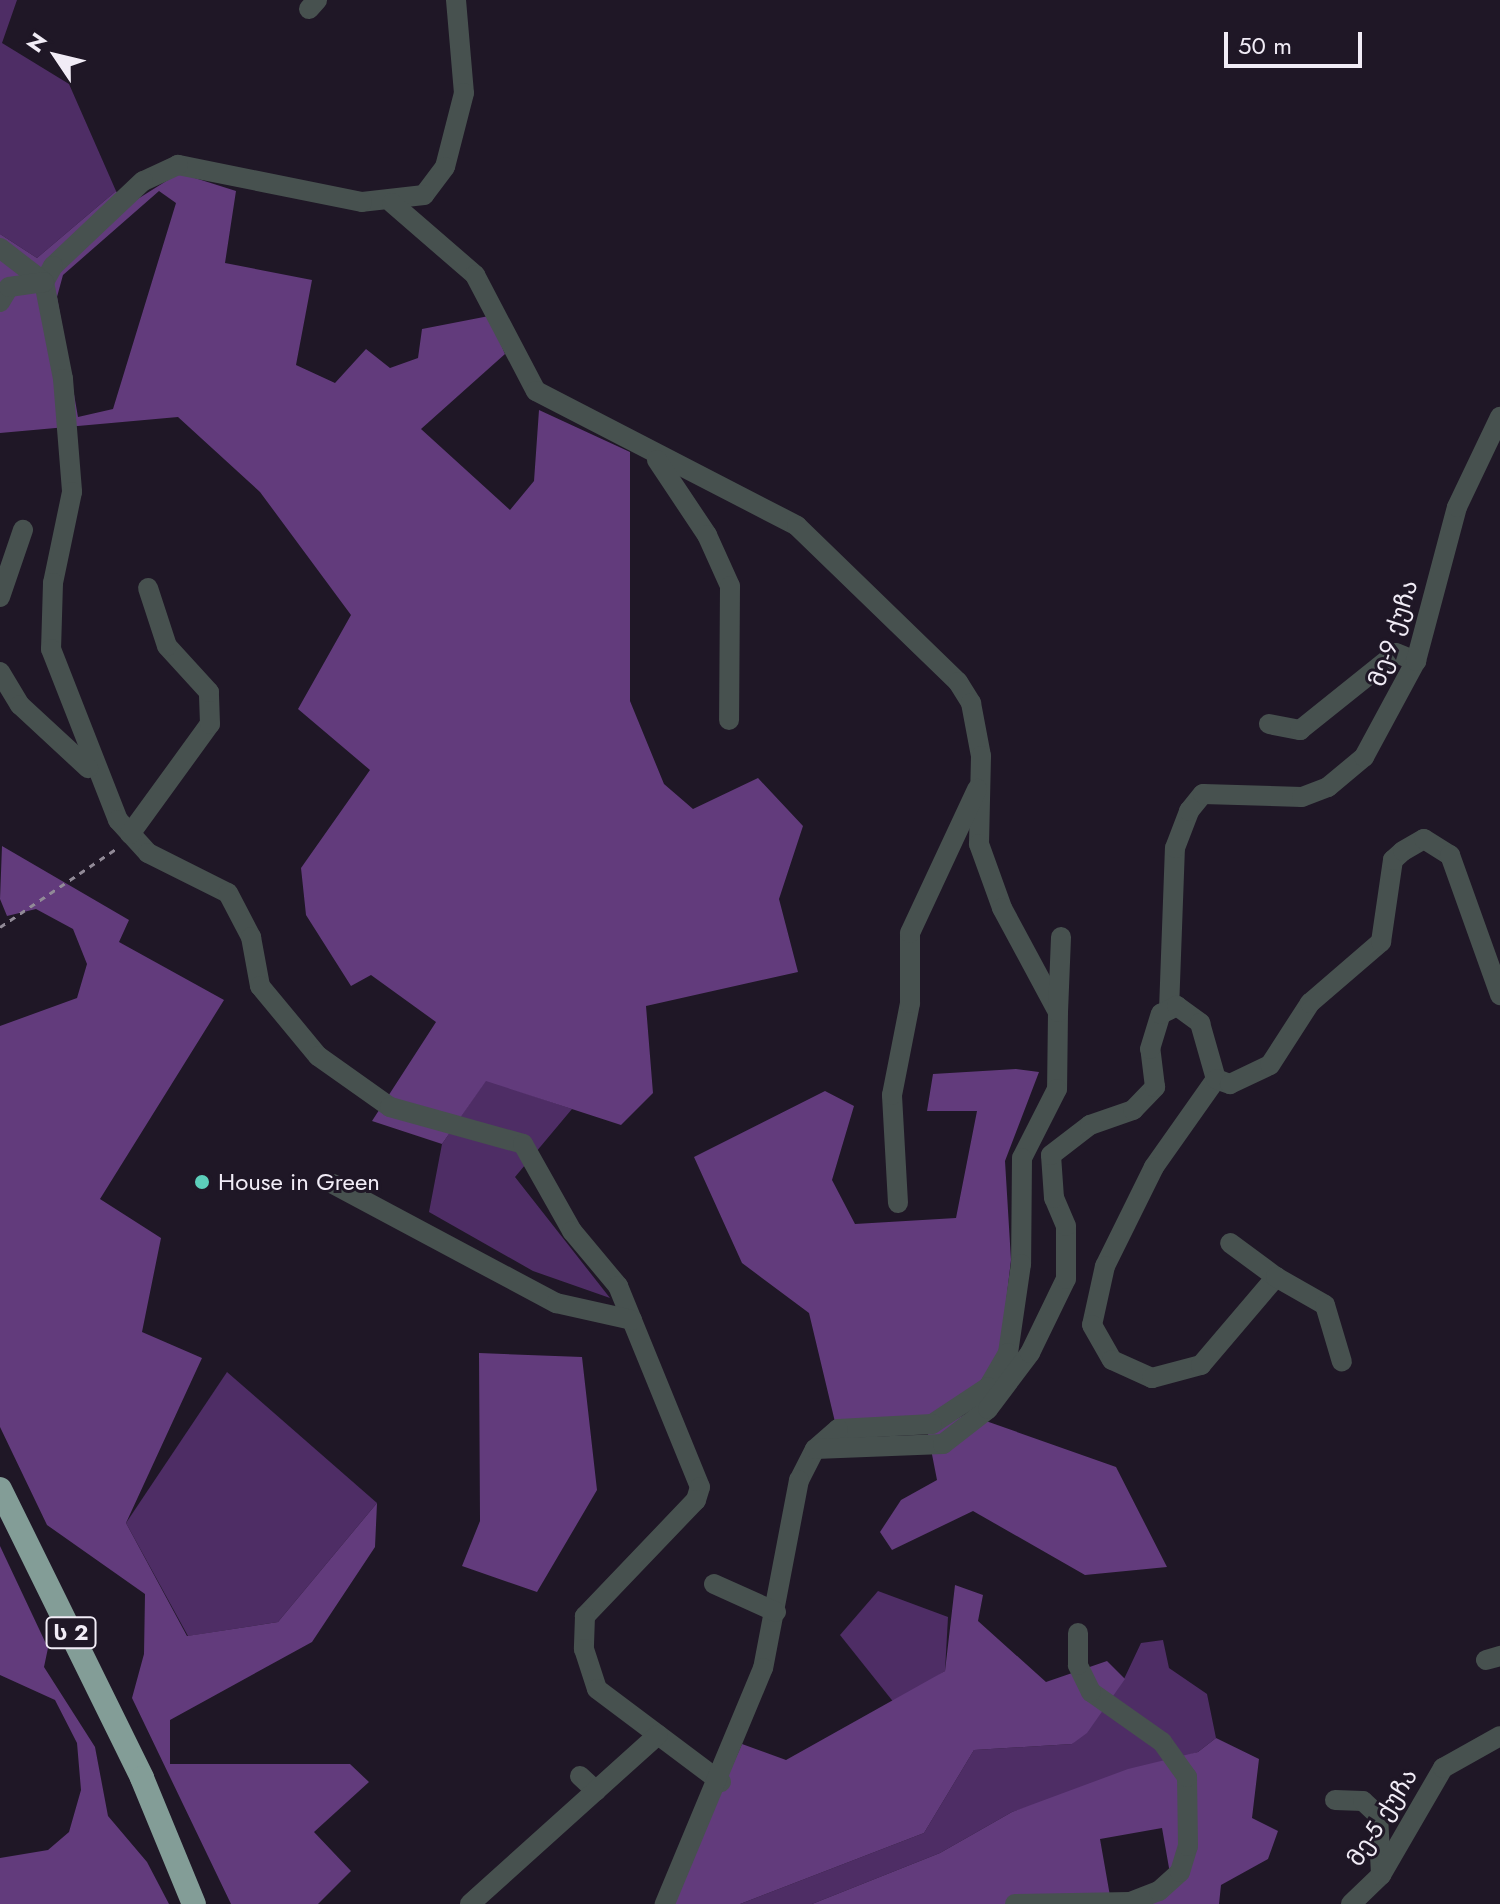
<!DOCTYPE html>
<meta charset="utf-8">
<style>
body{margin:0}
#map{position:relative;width:1500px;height:1904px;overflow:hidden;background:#1f1726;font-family:Jost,"Noto Sans Georgian",sans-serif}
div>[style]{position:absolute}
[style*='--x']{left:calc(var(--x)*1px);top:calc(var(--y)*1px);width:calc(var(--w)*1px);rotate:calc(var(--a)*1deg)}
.green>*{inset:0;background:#4e2d65}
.forest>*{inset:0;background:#623b7c}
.path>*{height:3px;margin-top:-1.5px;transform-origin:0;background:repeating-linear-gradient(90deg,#918a97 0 6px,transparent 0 12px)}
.minor>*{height:20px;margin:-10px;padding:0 10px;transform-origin:10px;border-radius:10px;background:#47514f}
.highway>*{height:24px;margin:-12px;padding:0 12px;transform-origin:12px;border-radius:12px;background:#839d97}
.dots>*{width:22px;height:22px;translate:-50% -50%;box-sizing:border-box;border:4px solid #1f1726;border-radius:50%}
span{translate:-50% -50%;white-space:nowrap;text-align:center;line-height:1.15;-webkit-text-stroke:6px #1f1726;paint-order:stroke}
.shield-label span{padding:2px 6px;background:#1f1726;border:2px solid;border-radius:6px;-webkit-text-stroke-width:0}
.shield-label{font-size:22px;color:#f1ecf6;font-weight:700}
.street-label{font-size:24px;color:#f1ecf6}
.poi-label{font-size:24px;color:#f1ecf6}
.left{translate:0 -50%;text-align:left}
.north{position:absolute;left:16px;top:16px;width:80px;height:80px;-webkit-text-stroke:6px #1f1726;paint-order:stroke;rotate:305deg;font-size:22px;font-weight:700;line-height:32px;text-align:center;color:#f1ecf6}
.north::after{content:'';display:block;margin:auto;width:28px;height:36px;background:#f1ecf6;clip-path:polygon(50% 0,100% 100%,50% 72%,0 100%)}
.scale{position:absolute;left:1224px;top:32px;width:138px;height:36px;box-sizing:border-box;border:4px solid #f1ecf6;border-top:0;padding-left:10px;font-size:24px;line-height:28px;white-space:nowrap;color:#f1ecf6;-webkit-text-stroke:6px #1f1726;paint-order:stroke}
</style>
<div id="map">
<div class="green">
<div style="clip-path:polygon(0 0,17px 0,2px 43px,69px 84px,116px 191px,37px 258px,0 234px)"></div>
<div style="clip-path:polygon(486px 1080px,572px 1109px,515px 1177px,610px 1298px,533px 1271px,429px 1212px,442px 1144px)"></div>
<div style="clip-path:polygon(227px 1372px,377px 1503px,278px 1622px,188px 1636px,126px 1523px)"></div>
<div style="clip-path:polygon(878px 1591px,948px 1617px,945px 1671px,895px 1704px,840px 1635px)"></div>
<div style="clip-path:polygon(1163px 1640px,1169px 1668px,1207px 1694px,1216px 1738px,1198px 1752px,1012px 1812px,940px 1853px,812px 1904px,740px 1904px,924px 1833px,974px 1750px,1072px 1744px,1124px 1679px,1141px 1643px)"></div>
</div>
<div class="forest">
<div style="clip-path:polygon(evenodd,179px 173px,236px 191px,225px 263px,312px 280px,296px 365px,335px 383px,366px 349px,390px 368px,418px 358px,422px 329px,489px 316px,505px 354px,421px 429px,510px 510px,534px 481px,539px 410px,630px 452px,630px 701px,664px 784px,693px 809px,758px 778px,803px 826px,779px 899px,798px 972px,646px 1006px,653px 1093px,621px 1125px,486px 1081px,442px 1144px,372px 1121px,436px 1022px,371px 975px,351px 986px,306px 915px,301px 868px,370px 770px,298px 709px,351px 615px,260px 492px,178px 417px,0 433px,0 234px,37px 258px,116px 191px,125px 207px,179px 173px,159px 191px,176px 203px,113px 409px,78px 417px,57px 297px,63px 275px,159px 191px)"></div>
<div style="clip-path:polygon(2px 846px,129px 920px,119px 942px,224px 1000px,100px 1199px,161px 1238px,142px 1332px,202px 1358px,126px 1523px,187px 1636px,278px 1622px,377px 1503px,375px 1547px,312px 1642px,170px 1720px,170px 1764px,350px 1764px,369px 1782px,314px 1832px,351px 1871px,318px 1904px,231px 1904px,132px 1698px,144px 1654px,145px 1594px,47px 1525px,0 1427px,0 1026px,77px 998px,87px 964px,73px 929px,36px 909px,7px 916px,0 899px)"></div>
<div style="clip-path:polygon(1016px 1069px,1039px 1072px,1005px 1161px,1011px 1260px,1000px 1354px,979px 1383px,931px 1415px,835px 1422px,809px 1313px,742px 1263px,694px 1157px,825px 1091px,854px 1106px,832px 1180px,855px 1224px,956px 1218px,977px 1111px,927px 1111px,933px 1074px)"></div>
<div style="clip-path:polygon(479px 1353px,582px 1357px,597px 1490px,537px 1592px,462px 1566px,480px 1521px)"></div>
<div style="clip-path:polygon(966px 1414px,1116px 1467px,1167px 1567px,1085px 1575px,973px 1511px,892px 1550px,880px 1532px,901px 1500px,937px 1480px,928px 1434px)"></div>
<div style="clip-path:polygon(0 1546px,48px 1648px,44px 1667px,95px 1747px,108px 1816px,147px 1862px,169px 1904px,0 1904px,0 1858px,48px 1850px,69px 1832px,81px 1790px,77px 1743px,55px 1700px,0 1675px)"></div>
<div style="clip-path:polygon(955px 1585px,983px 1595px,978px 1621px,1046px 1682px,1107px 1661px,1125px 1679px,1087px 1733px,1072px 1744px,974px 1750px,924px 1833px,740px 1904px,671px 1904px,742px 1744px,786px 1760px,945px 1671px)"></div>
<div style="clip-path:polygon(evenodd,1216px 1738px,1259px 1759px,1252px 1818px,1278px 1831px,1268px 1859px,1221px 1885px,1219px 1904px,812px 1904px,940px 1853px,1012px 1812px,1128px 1769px,1198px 1752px,1216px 1738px,1162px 1828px,1172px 1885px,1110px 1896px,1100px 1839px,1162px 1828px)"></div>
</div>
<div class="path">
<div style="--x:0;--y:927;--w:141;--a:-34"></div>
</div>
<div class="minor">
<div style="--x:456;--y:0;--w:93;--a:85.1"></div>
<div style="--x:464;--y:93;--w:76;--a:104.4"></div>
<div style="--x:445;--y:167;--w:35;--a:127"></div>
<div style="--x:424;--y:195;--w:62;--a:173.6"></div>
<div style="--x:362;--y:202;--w:188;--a:-168.6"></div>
<div style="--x:178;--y:165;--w:38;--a:155"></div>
<div style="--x:143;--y:181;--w:124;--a:136.6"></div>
<div style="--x:53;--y:266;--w:18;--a:119"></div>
<div style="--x:44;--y:282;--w:99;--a:78.9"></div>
<div style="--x:63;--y:379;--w:113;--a:85.4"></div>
<div style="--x:72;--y:492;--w:93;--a:101.8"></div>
<div style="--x:53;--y:583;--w:66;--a:91.7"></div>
<div style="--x:51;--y:649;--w:184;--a:68.6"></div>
<div style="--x:118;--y:820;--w:45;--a:47.7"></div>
<div style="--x:148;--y:853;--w:89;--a:26.6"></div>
<div style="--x:228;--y:893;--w:50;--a:62.4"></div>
<div style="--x:251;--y:937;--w:50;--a:79.6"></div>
<div style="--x:260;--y:986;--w:91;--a:50.4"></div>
<div style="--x:318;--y:1056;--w:88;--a:35.3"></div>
<div style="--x:390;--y:1107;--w:138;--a:15.5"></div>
<div style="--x:523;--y:1144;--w:100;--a:60.6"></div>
<div style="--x:572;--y:1231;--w:72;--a:50.1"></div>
<div style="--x:618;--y:1286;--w:217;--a:67.8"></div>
<div style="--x:700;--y:1487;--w:14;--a:107"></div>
<div style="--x:696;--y:1500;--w:161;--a:133.7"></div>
<div style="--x:585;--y:1616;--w:33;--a:92"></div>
<div style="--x:584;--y:1649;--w:42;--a:72"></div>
<div style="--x:597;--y:1689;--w:155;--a:36.9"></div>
<div style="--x:309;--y:9;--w:12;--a:-48"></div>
<div style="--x:392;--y:203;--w:110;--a:40.9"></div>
<div style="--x:475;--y:275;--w:131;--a:62.3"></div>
<div style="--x:536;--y:391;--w:294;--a:27.3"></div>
<div style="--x:797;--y:526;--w:224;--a:44.1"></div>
<div style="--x:958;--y:682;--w:25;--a:58"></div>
<div style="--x:971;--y:703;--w:54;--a:79.3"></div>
<div style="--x:981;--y:756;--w:88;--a:91.3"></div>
<div style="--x:979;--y:844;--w:68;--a:70.2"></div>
<div style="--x:1002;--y:908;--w:118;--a:61.7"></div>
<div style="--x:1058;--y:1012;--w:77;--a:90.7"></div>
<div style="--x:1057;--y:1089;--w:77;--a:116.9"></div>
<div style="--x:1022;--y:1158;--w:106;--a:90.5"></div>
<div style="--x:1021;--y:1264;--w:90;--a:98.3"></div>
<div style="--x:1008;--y:1353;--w:39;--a:120"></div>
<div style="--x:988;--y:1387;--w:67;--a:146.5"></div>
<div style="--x:932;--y:1424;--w:94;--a:177"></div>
<div style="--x:838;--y:1429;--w:30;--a:139"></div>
<div style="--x:815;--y:1449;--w:35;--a:117"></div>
<div style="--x:799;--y:1480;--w:191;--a:100.8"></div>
<div style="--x:763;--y:1668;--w:256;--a:112.6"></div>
<div style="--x:0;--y:248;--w:56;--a:37.7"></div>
<div style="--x:0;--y:302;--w:17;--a:-59"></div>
<div style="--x:9;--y:287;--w:35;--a:-8"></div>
<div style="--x:657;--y:460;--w:90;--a:56.3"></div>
<div style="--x:707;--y:535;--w:56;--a:65.7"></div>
<div style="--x:730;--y:586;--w:134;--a:90.4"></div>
<div style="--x:0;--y:597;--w:71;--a:-71.1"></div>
<div style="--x:0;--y:672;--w:39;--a:59"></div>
<div style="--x:20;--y:705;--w:93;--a:42.8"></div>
<div style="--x:1269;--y:724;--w:32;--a:11"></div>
<div style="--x:1300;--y:730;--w:123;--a:-38.7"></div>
<div style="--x:1396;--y:653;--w:22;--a:22"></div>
<div style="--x:130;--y:834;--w:136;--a:-54"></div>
<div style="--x:210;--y:724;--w:32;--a:-92"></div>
<div style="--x:209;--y:692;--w:62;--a:-132.4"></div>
<div style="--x:167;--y:646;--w:61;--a:-108.1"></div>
<div style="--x:1169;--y:1010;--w:162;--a:-87.9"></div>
<div style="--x:1175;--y:848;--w:40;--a:-69"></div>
<div style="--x:1189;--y:811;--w:22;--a:-51"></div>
<div style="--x:1203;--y:794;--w:99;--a:1.7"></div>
<div style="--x:1302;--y:797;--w:28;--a:-21"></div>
<div style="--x:1328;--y:787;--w:47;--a:-39.8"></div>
<div style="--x:1364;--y:757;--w:109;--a:-61.6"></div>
<div style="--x:1416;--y:661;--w:159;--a:-75.1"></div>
<div style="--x:1457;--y:507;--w:100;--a:-64.5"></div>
<div style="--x:1058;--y:1012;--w:75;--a:-87.7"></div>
<div style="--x:1216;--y:1079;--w:108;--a:125.2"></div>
<div style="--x:1154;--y:1167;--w:110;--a:116.3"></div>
<div style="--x:1105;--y:1266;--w:60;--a:102.4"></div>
<div style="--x:1092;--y:1325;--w:40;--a:60.3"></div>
<div style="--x:1112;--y:1360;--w:44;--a:24.2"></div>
<div style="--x:1152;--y:1378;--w:51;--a:-14.9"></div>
<div style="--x:1201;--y:1365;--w:116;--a:-49.6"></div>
<div style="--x:1276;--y:1277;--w:57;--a:-143.5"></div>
<div style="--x:333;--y:1184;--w:253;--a:28.1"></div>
<div style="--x:556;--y:1303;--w:78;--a:12.6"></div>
<div style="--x:898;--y:1203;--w:108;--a:-93.2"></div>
<div style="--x:892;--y:1095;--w:94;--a:-78.9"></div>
<div style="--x:910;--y:1003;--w:70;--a:-90"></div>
<div style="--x:910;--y:933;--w:159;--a:-65"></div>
<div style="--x:1276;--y:1277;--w:56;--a:29.7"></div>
<div style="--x:1325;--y:1305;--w:59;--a:73.4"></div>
<div style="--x:815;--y:1449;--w:128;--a:-2.2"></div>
<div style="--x:943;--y:1444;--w:57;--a:-37.9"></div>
<div style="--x:988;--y:1409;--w:70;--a:-53.1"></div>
<div style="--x:1030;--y:1353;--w:82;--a:-64.1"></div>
<div style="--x:1066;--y:1279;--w:53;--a:-90"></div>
<div style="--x:1066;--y:1226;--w:30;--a:-113"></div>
<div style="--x:1054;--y:1198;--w:43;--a:-94"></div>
<div style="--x:1051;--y:1155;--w:49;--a:-37.6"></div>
<div style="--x:1090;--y:1125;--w:46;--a:-19.2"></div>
<div style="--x:1133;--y:1110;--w:32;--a:-46"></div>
<div style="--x:1155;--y:1087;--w:38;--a:-97"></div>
<div style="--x:1150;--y:1049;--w:37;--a:-73"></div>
<div style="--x:1161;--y:1014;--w:18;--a:-27"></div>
<div style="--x:1177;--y:1006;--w:29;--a:36"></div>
<div style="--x:1200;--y:1023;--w:58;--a:74.1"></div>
<div style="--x:1216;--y:1079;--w:15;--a:20"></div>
<div style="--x:1230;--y:1084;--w:44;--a:-25.4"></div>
<div style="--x:1270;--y:1065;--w:74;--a:-57.2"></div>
<div style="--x:1310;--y:1003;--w:94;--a:-40.7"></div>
<div style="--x:1381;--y:942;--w:83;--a:-81.7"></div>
<div style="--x:1393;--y:860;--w:13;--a:-42"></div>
<div style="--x:1403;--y:851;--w:24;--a:-30"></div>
<div style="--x:1424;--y:839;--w:31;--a:32"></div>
<div style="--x:1450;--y:855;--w:149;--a:70.3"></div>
<div style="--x:714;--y:1584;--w:68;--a:24.3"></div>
<div style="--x:1486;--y:1660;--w:15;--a:-16"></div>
<div style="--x:580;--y:1776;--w:22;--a:43"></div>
<div style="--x:1335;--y:1800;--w:28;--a:2"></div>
<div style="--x:1363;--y:1801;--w:21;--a:43"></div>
<div style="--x:1378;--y:1815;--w:60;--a:87.1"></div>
<div style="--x:470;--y:1904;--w:253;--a:-42"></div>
<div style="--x:1015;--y:1904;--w:115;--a:-1"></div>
<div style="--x:1130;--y:1902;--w:31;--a:-21"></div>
<div style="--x:1159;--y:1891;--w:28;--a:-42"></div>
<div style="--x:1180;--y:1872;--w:27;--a:-73"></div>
<div style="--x:1188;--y:1846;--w:69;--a:-90.8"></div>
<div style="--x:1187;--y:1777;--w:43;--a:-125.5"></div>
<div style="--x:1162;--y:1742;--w:87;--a:-144.8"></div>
<div style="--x:1091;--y:1692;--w:30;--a:-116"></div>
<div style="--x:1078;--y:1665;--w:32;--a:-90"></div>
<div style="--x:1351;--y:1904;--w:42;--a:-44"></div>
<div style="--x:1381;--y:1875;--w:124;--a:-59.9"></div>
<div style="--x:1443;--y:1768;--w:65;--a:-29.3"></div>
</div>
<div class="highway">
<div style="--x:0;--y:1489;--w:322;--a:63.8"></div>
<div style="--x:142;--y:1778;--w:136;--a:67.6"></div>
</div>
<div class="dots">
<div style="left:202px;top:1182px;background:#5cceba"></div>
</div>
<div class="shield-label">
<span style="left:71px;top:1633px">ს 2</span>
</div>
<div class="street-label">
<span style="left:1393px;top:633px;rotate:-72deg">მე-9 ქუჩა</span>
<span style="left:1382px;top:1817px;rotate:-58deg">მე-5 ქუჩა</span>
</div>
<div class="poi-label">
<span class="left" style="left:218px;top:1182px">House in Green</span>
</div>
<div class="north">N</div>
<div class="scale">50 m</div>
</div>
